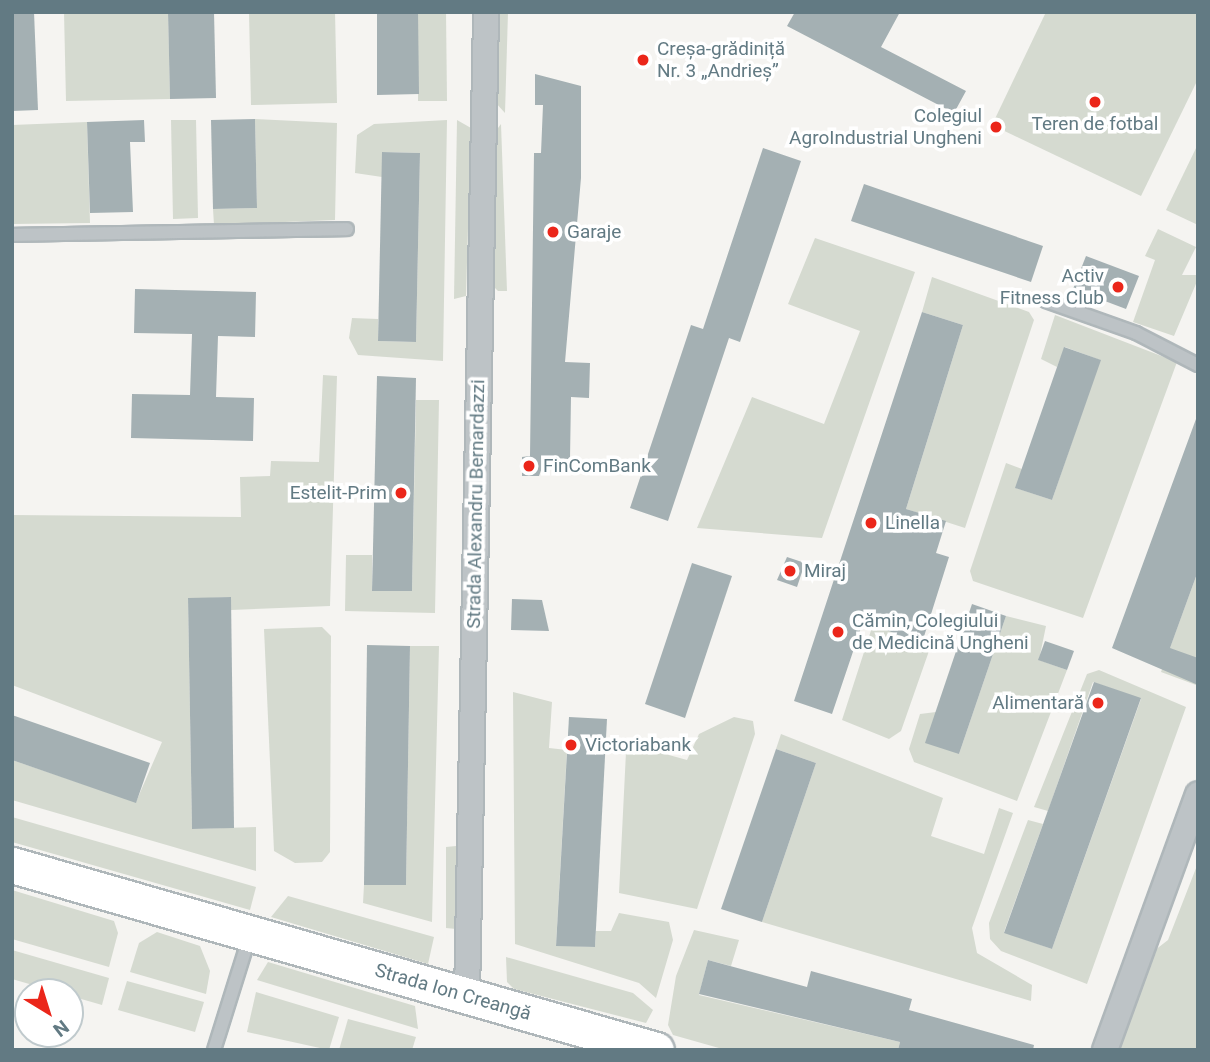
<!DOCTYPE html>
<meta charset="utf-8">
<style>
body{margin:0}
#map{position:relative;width:1210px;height:1062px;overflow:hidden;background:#f5f4f1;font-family:Roboto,sans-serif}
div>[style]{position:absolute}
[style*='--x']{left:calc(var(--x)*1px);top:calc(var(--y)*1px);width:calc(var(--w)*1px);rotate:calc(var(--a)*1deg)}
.green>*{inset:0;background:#d5dad0}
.building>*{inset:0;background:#a4b0b3}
.roads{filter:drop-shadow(2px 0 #afb7ba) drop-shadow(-2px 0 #afb7ba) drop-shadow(0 2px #afb7ba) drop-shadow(0 -2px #afb7ba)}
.lane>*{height:12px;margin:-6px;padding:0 6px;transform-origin:6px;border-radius:6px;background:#bdc3c6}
.street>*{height:24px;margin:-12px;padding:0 12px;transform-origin:12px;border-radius:12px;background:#bdc3c6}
.secondary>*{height:35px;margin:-17.5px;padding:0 17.5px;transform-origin:17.5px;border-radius:17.5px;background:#fff}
.dots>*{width:19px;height:19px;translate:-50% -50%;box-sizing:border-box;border:4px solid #fff;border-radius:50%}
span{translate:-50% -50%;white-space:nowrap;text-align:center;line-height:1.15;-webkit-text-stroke:7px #fff;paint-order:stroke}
.poi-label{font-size:19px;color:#627a83}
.left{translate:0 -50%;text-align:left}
.right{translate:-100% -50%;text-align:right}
.street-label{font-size:19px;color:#627a83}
.frame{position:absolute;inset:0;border:14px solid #627a83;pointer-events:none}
.north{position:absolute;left:14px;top:978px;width:70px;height:70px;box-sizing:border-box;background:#fff;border:2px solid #c0cacd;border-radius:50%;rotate:142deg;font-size:19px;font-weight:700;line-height:28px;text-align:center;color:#627a83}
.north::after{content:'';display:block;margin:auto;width:24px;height:32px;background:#eb261a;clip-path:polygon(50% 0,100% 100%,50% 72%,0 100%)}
</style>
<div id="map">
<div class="green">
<div style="clip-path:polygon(64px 12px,168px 12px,170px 99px,66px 101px)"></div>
<div style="clip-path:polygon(249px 12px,335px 12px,337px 103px,251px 105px)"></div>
<div style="clip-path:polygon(418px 12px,446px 12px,447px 101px,418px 101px)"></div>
<div style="clip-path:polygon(497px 12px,508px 12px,505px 113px,495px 102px)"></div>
<div style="clip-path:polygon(1046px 12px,1198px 12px,1198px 79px,1141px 196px,992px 125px)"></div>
<div style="clip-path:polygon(255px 119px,337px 123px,335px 220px,214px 225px,213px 209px,257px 208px)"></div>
<div style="clip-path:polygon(196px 120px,198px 218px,173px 219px,171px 120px)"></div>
<div style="clip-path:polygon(447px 120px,443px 361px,358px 355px,349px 338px,352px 318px,378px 319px,378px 341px,416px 342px,420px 153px,383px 152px,382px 177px,355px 173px,357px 135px,374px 124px)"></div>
<div style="clip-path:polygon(457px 120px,471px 128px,466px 296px,454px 299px)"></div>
<div style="clip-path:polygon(87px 122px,90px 223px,13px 224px,12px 125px)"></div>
<div style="clip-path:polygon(501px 124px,507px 291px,498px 291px,491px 284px,495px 132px)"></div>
<div style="clip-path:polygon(1198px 144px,1198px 225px,1166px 210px)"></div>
<div style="clip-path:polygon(1158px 229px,1196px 247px,1182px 275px,1198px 275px,1198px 279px,1174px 336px,1133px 322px,1155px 260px,1145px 256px)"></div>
<div style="clip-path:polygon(815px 238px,915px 272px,822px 538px,697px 528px,752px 397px,824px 424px,860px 331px,788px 304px)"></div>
<div style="clip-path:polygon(932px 277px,1029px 312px,1034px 320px,965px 528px,906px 509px,963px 325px,922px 312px)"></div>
<div style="clip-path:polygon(1055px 315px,1177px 362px,1083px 618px,973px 581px,970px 571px,1006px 463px,1022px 469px,1016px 488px,1052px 500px,1100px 360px,1065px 347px,1057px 367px,1041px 359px)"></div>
<div style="clip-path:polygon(323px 375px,337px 376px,330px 606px,231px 610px,231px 597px,188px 599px,192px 829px,256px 827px,256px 871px,12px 800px,12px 760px,136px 802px,162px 742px,12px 685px,12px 515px,241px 517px,240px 477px,270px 476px,271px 461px,319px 462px)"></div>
<div style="clip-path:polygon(416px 400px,439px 400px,435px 613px,345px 611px,346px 555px,372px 555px,372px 591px,412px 591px)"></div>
<div style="clip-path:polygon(1198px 571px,1198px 680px,1196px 685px,1161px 672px)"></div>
<div style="clip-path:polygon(888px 578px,897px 631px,892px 645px,906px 651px,910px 642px,929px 651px,901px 731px,889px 739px,842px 720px)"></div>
<div style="clip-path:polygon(1006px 616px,1046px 626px,1039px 660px,1067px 670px,1017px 801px,914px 762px,909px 749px,920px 714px,936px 712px,959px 754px)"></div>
<div style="clip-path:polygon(322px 627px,331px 636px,330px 852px,322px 862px,295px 863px,274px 851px,264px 629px)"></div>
<div style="clip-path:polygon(410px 646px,439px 646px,432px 922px,363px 903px,364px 885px,406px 885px)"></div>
<div style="clip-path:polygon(1099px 670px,1186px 707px,1087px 984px,1001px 951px,990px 939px,989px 923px,1028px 820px,1043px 824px,1004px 932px,1052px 949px,1141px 699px,1093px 682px,1048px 811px,1034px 807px,1087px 674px)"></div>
<div style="clip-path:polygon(513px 692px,552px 702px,549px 748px,567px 750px,556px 945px,595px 947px,596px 931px,611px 931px,619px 913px,669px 922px,673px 940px,656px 998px,639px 983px,515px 944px)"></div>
<div style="clip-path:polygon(734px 717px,753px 721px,755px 734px,697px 909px,619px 893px,626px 752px,640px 747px,687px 760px,699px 734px)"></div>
<div style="clip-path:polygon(781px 734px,943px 798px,931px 836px,984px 854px,999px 808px,1013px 813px,972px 928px,977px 953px,1032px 985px,1031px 1001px,762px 922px,816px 763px,776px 749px)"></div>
<div style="clip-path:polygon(12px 817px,256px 887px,250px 910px,12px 842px)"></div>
<div style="clip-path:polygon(456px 846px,456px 929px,446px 928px,446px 847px)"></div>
<div style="clip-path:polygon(1198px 863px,1198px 1050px,1119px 1050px,1150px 954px,1168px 940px)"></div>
<div style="clip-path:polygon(12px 890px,114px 921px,118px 933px,109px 967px,12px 939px)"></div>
<div style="clip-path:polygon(288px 896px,434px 937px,428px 964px,271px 917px)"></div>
<div style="clip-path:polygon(694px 930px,739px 940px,731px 966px,708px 960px,699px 995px,900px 1042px,898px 1050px,726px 1050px,673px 1035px,668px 1025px,676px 976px)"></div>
<div style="clip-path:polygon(157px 932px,200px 946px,210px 971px,206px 994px,130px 972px,139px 943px)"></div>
<div style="clip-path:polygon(12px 950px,109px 978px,102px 1005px,12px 979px)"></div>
<div style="clip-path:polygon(506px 957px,633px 993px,653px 1010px,646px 1023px,514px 989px,507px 982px)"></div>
<div style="clip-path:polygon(268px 962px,415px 1006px,418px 1029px,257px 980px)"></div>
<div style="clip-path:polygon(127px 981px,204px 1002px,195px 1032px,118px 1010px)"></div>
<div style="clip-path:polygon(256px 992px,339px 1017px,329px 1050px,247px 1032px)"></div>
<div style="clip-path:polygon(348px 1019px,416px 1037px,412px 1050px,339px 1050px)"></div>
</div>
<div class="building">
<div style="clip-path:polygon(12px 12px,34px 12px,38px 110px,12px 111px)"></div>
<div style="clip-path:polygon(168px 12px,214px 12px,216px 98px,170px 99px)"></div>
<div style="clip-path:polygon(377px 12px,418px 12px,419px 94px,377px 95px)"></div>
<div style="clip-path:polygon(795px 12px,900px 12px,881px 47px,966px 91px,954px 113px,787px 26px)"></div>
<div style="clip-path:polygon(535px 74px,581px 86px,581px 178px,565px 362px,590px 363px,589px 398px,571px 397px,570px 459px,545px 459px,539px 476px,522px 476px,522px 457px,530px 456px,534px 153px,541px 153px,543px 105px,535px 105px)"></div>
<div style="clip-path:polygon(255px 119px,257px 208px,213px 209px,211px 120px)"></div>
<div style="clip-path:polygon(144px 120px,145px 142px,130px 142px,133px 212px,90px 213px,87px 122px)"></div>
<div style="clip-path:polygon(763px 148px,801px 161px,740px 342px,729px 338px,668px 521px,630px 508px,691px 325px,703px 329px)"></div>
<div style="clip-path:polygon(382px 152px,420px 153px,416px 342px,378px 341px)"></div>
<div style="clip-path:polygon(864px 184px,1043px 246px,1031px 282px,851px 221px)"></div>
<div style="clip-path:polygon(1086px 256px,1139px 276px,1126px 309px,1073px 289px)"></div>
<div style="clip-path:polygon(135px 289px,256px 292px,255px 337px,218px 336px,216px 397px,254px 398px,253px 441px,131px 438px,132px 394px,190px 395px,192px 334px,134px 333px)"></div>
<div style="clip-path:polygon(922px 312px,963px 325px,906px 509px,946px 521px,936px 553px,949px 557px,921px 646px,864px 619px,832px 714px,794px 701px)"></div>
<div style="clip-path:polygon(1064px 347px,1101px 360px,1052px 500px,1015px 488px)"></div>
<div style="clip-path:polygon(377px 376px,416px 378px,412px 591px,372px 591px)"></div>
<div style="clip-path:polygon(1196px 419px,1198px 571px,1170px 648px,1198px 658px,1198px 685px,1112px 648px)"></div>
<div style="clip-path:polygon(787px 557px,805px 563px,797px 587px,777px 580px)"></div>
<div style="clip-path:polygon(692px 563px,732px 576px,685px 718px,645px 704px)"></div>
<div style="clip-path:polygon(231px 597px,234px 828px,192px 829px,188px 598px)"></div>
<div style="clip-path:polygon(512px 599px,542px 600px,549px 631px,511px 630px)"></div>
<div style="clip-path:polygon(972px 604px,1006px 616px,959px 754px,925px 743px)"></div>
<div style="clip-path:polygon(1045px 641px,1074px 651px,1067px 670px,1038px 660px)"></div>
<div style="clip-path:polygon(367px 645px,410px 646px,406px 885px,364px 885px)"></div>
<div style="clip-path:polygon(1094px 682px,1141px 698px,1052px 949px,1004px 933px)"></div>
<div style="clip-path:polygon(12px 715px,150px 763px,136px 803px,12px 760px)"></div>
<div style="clip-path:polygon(569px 717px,607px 719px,595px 947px,556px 946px)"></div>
<div style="clip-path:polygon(776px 749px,816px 763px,762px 922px,721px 909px)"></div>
<div style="clip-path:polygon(708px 960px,807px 987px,811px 971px,891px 993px,912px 999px,909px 1010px,1034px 1045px,1033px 1050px,898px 1050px,900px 1042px,699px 994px)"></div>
</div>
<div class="roads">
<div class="lane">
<div style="--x:12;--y:235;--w:335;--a:-1"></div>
<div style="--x:1046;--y:301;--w:96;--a:19.6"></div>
<div style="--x:1136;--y:333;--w:70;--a:27.3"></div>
<div style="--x:214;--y:1050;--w:121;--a:-72.6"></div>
</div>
<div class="street">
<div style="--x:467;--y:996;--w:984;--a:-88.89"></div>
<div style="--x:1105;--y:1050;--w:272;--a:-70"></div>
</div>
<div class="secondary">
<div style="--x:12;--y:865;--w:670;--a:16.03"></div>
</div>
</div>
<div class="dots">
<div style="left:643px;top:60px;background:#eb261a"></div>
<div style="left:1095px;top:102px;background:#eb261a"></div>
<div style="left:996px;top:127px;background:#eb261a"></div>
<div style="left:553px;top:232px;background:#eb261a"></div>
<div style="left:1118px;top:287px;background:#eb261a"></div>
<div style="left:529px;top:466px;background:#eb261a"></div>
<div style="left:401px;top:493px;background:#eb261a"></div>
<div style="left:871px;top:523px;background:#eb261a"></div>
<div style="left:790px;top:571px;background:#eb261a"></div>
<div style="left:838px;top:632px;background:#eb261a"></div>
<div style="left:1098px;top:703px;background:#eb261a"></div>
<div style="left:571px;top:745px;background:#eb261a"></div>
</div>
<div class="poi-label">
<span class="left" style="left:657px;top:60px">Creșa-grădiniță<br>Nr. 3 „Andrieș”</span>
<span class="right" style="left:982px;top:127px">Colegiul<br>AgroIndustrial Ungheni</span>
<span style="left:1095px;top:124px">Teren de fotbal</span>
<span class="left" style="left:567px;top:232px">Garaje</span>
<span class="right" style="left:1104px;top:287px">Activ<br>Fitness Club</span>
<span class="left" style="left:543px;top:466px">FinComBank</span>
<span class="right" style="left:387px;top:493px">Estelit-Prim</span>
<span class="left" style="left:885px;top:523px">Linella</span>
<span class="left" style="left:804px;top:571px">Miraj</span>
<span class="left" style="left:852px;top:632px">Cămin, Colegiului<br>de Medicină Ungheni</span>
<span class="right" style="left:1084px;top:703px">Alimentară</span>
<span class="left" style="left:585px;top:745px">Victoriabank</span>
</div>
<div class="street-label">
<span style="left:476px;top:504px;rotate:-89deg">Strada Alexandru Bernardazzi</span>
<span style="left:453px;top:992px;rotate:16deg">Strada Ion Creangă</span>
</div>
<div class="frame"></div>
<div class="north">N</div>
</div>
